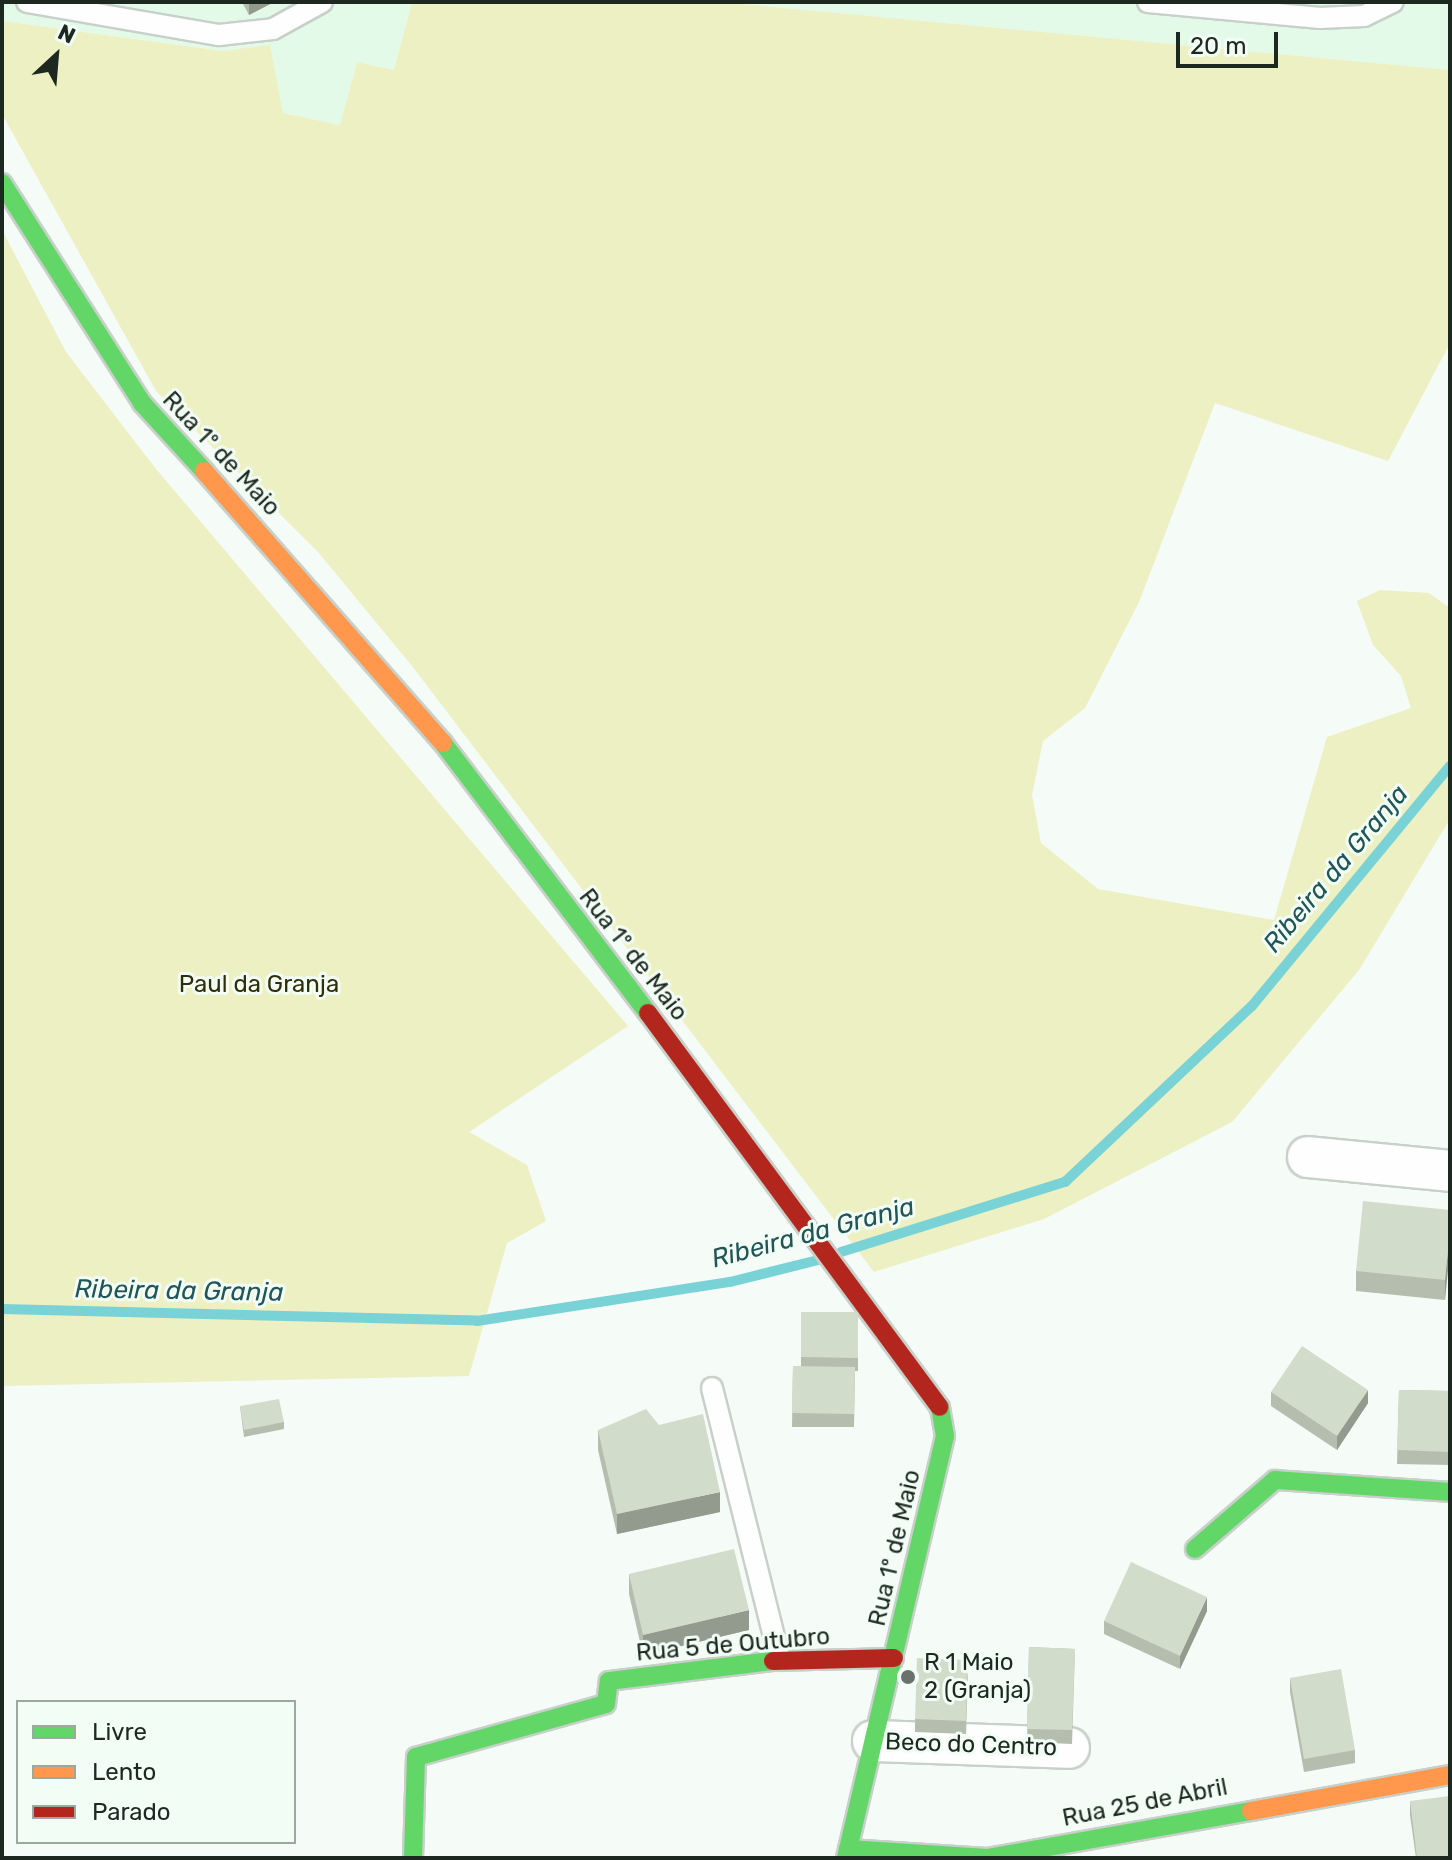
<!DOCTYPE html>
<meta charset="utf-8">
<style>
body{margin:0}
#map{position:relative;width:1452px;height:1860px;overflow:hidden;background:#f5fbf6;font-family:Rubik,sans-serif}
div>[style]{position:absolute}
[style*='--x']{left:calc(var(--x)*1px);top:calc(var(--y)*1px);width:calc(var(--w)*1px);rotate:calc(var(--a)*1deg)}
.built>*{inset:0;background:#e3fae9}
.green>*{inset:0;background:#edf0c2}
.stream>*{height:10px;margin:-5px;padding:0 5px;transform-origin:5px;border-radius:5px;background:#79d2d5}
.roads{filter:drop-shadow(2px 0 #c7d0c9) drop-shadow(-2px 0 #c7d0c9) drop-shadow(0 2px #c7d0c9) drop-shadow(0 -2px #c7d0c9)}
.lane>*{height:20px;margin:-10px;padding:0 10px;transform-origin:10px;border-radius:10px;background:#fefefe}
.street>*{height:40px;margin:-20px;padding:0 20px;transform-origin:20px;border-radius:20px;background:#fefefe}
.fast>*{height:18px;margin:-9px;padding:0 9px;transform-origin:9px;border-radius:9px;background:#63d668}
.slow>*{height:18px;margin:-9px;padding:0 9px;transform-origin:9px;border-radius:9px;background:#ff974d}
.jam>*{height:18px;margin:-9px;padding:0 9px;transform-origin:9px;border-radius:9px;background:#b3261e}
.wall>*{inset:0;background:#b5bdaf}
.shaded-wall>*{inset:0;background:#939a8e}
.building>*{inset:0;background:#d2dccb}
.dots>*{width:22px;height:22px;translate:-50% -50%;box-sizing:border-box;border:4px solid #f2fef5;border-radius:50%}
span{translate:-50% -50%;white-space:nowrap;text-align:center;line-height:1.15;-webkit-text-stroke:6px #f2fef5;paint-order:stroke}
.street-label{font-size:24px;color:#1d2820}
.park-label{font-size:24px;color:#302f09}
.poi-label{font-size:24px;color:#1d2820}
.left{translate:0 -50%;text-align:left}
.water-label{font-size:26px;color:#215558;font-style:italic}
.frame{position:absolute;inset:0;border:4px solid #1d2820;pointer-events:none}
.legend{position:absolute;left:16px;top:1700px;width:280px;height:144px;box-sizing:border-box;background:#f2fef5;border:2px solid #9da8a0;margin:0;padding:10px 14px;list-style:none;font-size:24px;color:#1d2820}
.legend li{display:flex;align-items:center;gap:16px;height:40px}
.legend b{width:40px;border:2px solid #9da8a0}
.north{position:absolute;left:16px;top:16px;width:80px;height:80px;-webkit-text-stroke:6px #f2fef5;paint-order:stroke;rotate:26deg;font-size:22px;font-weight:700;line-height:32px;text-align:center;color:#1d2820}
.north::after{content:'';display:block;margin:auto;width:28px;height:36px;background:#1d2820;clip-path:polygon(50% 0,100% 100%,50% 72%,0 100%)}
.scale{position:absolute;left:1176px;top:32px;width:102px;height:36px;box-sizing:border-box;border:4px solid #1d2820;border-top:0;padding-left:10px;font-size:24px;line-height:28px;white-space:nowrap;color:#1d2820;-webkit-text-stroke:6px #f2fef5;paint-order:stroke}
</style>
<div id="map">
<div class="built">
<div style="clip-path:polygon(2px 2px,412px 2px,394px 70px,357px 62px,340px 125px,283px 113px,270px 46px,224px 51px,2px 21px)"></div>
<div style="clip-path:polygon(720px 2px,1450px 2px,1450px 70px)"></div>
</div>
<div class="green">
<div style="clip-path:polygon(412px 2px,720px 2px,1450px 70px,1450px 343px,1388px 461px,1215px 403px,1139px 602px,1085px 708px,1043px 741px,1032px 795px,1041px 843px,1098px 889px,1274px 920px,1327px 737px,1411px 708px,1401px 676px,1373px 645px,1357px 601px,1380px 590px,1429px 593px,1450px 608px,1450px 819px,1359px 970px,1232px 1122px,1044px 1219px,874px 1272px,412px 666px,318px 552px,156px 391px,2px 114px,2px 21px,223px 51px,270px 45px,283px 113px,340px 125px,357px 62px,394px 70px)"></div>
<div style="clip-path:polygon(2px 230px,66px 352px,156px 469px,628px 1026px,469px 1132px,527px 1165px,546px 1221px,507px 1243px,469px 1376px,2px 1386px)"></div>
</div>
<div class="stream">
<div style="--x:841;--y:1252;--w:235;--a:-17.4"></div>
<div style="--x:1065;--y:1182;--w:257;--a:-43.3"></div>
<div style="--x:1252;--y:1006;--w:311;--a:-50.5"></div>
<div style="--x:2;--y:1309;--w:475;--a:1.4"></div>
<div style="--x:477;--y:1321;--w:256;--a:-8.8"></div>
<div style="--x:730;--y:1282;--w:95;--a:-14"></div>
</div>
<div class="roads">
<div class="lane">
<div style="--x:27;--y:2;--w:195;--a:9.8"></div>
<div style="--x:219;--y:35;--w:54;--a:-6.3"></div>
<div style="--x:273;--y:29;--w:56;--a:-28.9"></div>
<div style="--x:1148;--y:2;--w:173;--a:5.3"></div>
<div style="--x:1320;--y:18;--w:44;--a:-2.6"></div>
<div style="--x:1364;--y:16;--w:32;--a:-26"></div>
<div style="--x:712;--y:1388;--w:280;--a:76"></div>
</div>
<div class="street">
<div style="--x:1308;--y:1157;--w:143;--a:5.6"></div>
<div style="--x:873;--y:1741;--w:196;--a:2"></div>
</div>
<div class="fast">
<div style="--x:2;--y:183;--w:261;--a:57.5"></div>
<div style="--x:142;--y:403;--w:92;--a:47.6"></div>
<div style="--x:443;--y:743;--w:339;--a:52.8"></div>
<div style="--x:1195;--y:1549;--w:106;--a:-40.8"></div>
<div style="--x:1275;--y:1480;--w:175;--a:3.9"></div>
<div style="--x:848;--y:1849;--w:139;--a:3.7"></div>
<div style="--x:987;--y:1858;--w:268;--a:-10.1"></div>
<div style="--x:413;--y:1858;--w:101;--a:-88.3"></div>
<div style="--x:416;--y:1757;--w:197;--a:-15.6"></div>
<div style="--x:606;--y:1704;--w:23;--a:-83"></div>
<div style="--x:609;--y:1681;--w:165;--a:-7"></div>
<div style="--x:846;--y:1858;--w:433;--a:-76.8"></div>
<div style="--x:945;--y:1436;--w:29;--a:-100"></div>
</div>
<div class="slow">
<div style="--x:204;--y:471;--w:362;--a:48.7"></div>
<div style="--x:1251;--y:1811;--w:202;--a:-10.3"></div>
</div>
<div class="jam">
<div style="--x:648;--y:1013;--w:490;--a:53.5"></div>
<div style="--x:773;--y:1661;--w:121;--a:-1.4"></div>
</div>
</div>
<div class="wall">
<div style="clip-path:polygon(242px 2px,274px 2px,249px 15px)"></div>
<div style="clip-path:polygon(1450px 1210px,1445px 1300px,1356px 1291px,1356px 1271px)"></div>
<div style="clip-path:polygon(801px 1312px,858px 1312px,858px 1371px,855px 1371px,854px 1427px,792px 1427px,793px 1366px,801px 1366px)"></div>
<div style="clip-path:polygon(1399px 1390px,1450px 1391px,1450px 1465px,1397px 1464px)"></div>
<div style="clip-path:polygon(1271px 1392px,1368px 1403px,1337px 1450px,1271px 1406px)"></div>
<div style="clip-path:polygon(240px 1406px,284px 1422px,284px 1429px,244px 1437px)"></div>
<div style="clip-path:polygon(598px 1430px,720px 1512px,617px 1534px,598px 1450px)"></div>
<div style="clip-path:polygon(629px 1574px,749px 1630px,643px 1655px,629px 1594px)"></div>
<div style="clip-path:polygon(1207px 1611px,1180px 1669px,1104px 1634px,1104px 1621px)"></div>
<div style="clip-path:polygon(1029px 1647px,1075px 1649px,1072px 1744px,1027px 1742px)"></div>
<div style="clip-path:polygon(968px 1674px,966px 1734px,915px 1732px,915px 1719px)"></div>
<div style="clip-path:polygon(1290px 1678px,1355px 1750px,1355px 1763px,1304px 1772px,1290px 1692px)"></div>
<div style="clip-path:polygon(1410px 1801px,1450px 1858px,1416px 1858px,1410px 1815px)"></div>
</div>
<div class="shaded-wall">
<div style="clip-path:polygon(249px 2px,274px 2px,249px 15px)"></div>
<div style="clip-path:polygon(1450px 1230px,1450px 1250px,1445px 1300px,1445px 1280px)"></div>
<div style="clip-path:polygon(1368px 1390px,1368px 1403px,1337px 1450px,1337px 1436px)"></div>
<div style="clip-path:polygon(720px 1492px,720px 1512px,617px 1534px,617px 1514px)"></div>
<div style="clip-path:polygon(1207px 1597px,1207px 1611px,1180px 1669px,1180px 1656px)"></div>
<div style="clip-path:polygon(749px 1610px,749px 1630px,643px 1655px,643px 1635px)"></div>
</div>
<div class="building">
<div style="clip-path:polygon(1363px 1201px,1450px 1210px,1450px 1230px,1445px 1280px,1356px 1271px)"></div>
<div style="clip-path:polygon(801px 1312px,858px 1312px,858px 1358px,801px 1357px)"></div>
<div style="clip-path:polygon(1302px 1346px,1368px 1390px,1337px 1436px,1271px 1392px)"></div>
<div style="clip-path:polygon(793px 1366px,855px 1367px,854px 1414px,792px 1413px)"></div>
<div style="clip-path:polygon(1399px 1390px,1450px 1391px,1450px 1452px,1397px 1450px)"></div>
<div style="clip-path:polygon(279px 1399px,284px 1422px,244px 1430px,240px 1406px)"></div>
<div style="clip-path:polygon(646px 1409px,659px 1425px,703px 1414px,720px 1492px,617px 1514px,598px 1430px)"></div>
<div style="clip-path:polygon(734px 1549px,749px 1610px,643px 1635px,629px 1574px)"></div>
<div style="clip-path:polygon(1131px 1562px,1207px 1597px,1180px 1656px,1104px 1621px)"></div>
<div style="clip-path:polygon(1029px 1647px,1075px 1649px,1072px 1730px,1027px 1729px)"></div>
<div style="clip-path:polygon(917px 1658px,968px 1660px,966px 1721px,915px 1719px)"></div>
<div style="clip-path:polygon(1341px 1669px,1355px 1750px,1304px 1759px,1290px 1678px)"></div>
<div style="clip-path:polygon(1450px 1796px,1450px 1858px,1417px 1858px,1410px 1801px)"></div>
</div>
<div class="dots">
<div style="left:908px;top:1677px;background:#69726b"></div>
</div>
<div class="street-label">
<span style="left:221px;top:454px;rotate:47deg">Rua 1º de Maio</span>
<span style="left:633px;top:955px;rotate:52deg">Rua 1º de Maio</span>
<span style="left:895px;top:1548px;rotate:-77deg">Rua 1º de Maio</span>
<span style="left:733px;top:1645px;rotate:-5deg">Rua 5 de Outubro</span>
<span style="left:971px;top:1745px;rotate:2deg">Beco do Centro</span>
<span style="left:1145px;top:1803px;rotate:-11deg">Rua 25 de Abril</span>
</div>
<div class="park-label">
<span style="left:259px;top:985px">Paul da Granja</span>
</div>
<div class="poi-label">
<span class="left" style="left:924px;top:1677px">R 1 Maio<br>2 (Granja)</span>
</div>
<div class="water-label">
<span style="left:1336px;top:869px;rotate:-50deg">Ribeira da Granja</span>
<span style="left:813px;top:1233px;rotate:-15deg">Ribeira da Granja</span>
<span style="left:179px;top:1291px;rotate:1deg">Ribeira da Granja</span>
</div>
<div class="frame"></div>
<ul class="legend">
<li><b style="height:10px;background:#63d668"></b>Livre</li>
<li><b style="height:10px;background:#ff974d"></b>Lento</li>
<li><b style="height:10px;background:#b3261e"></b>Parado</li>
</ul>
<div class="north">N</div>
<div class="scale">20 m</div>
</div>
